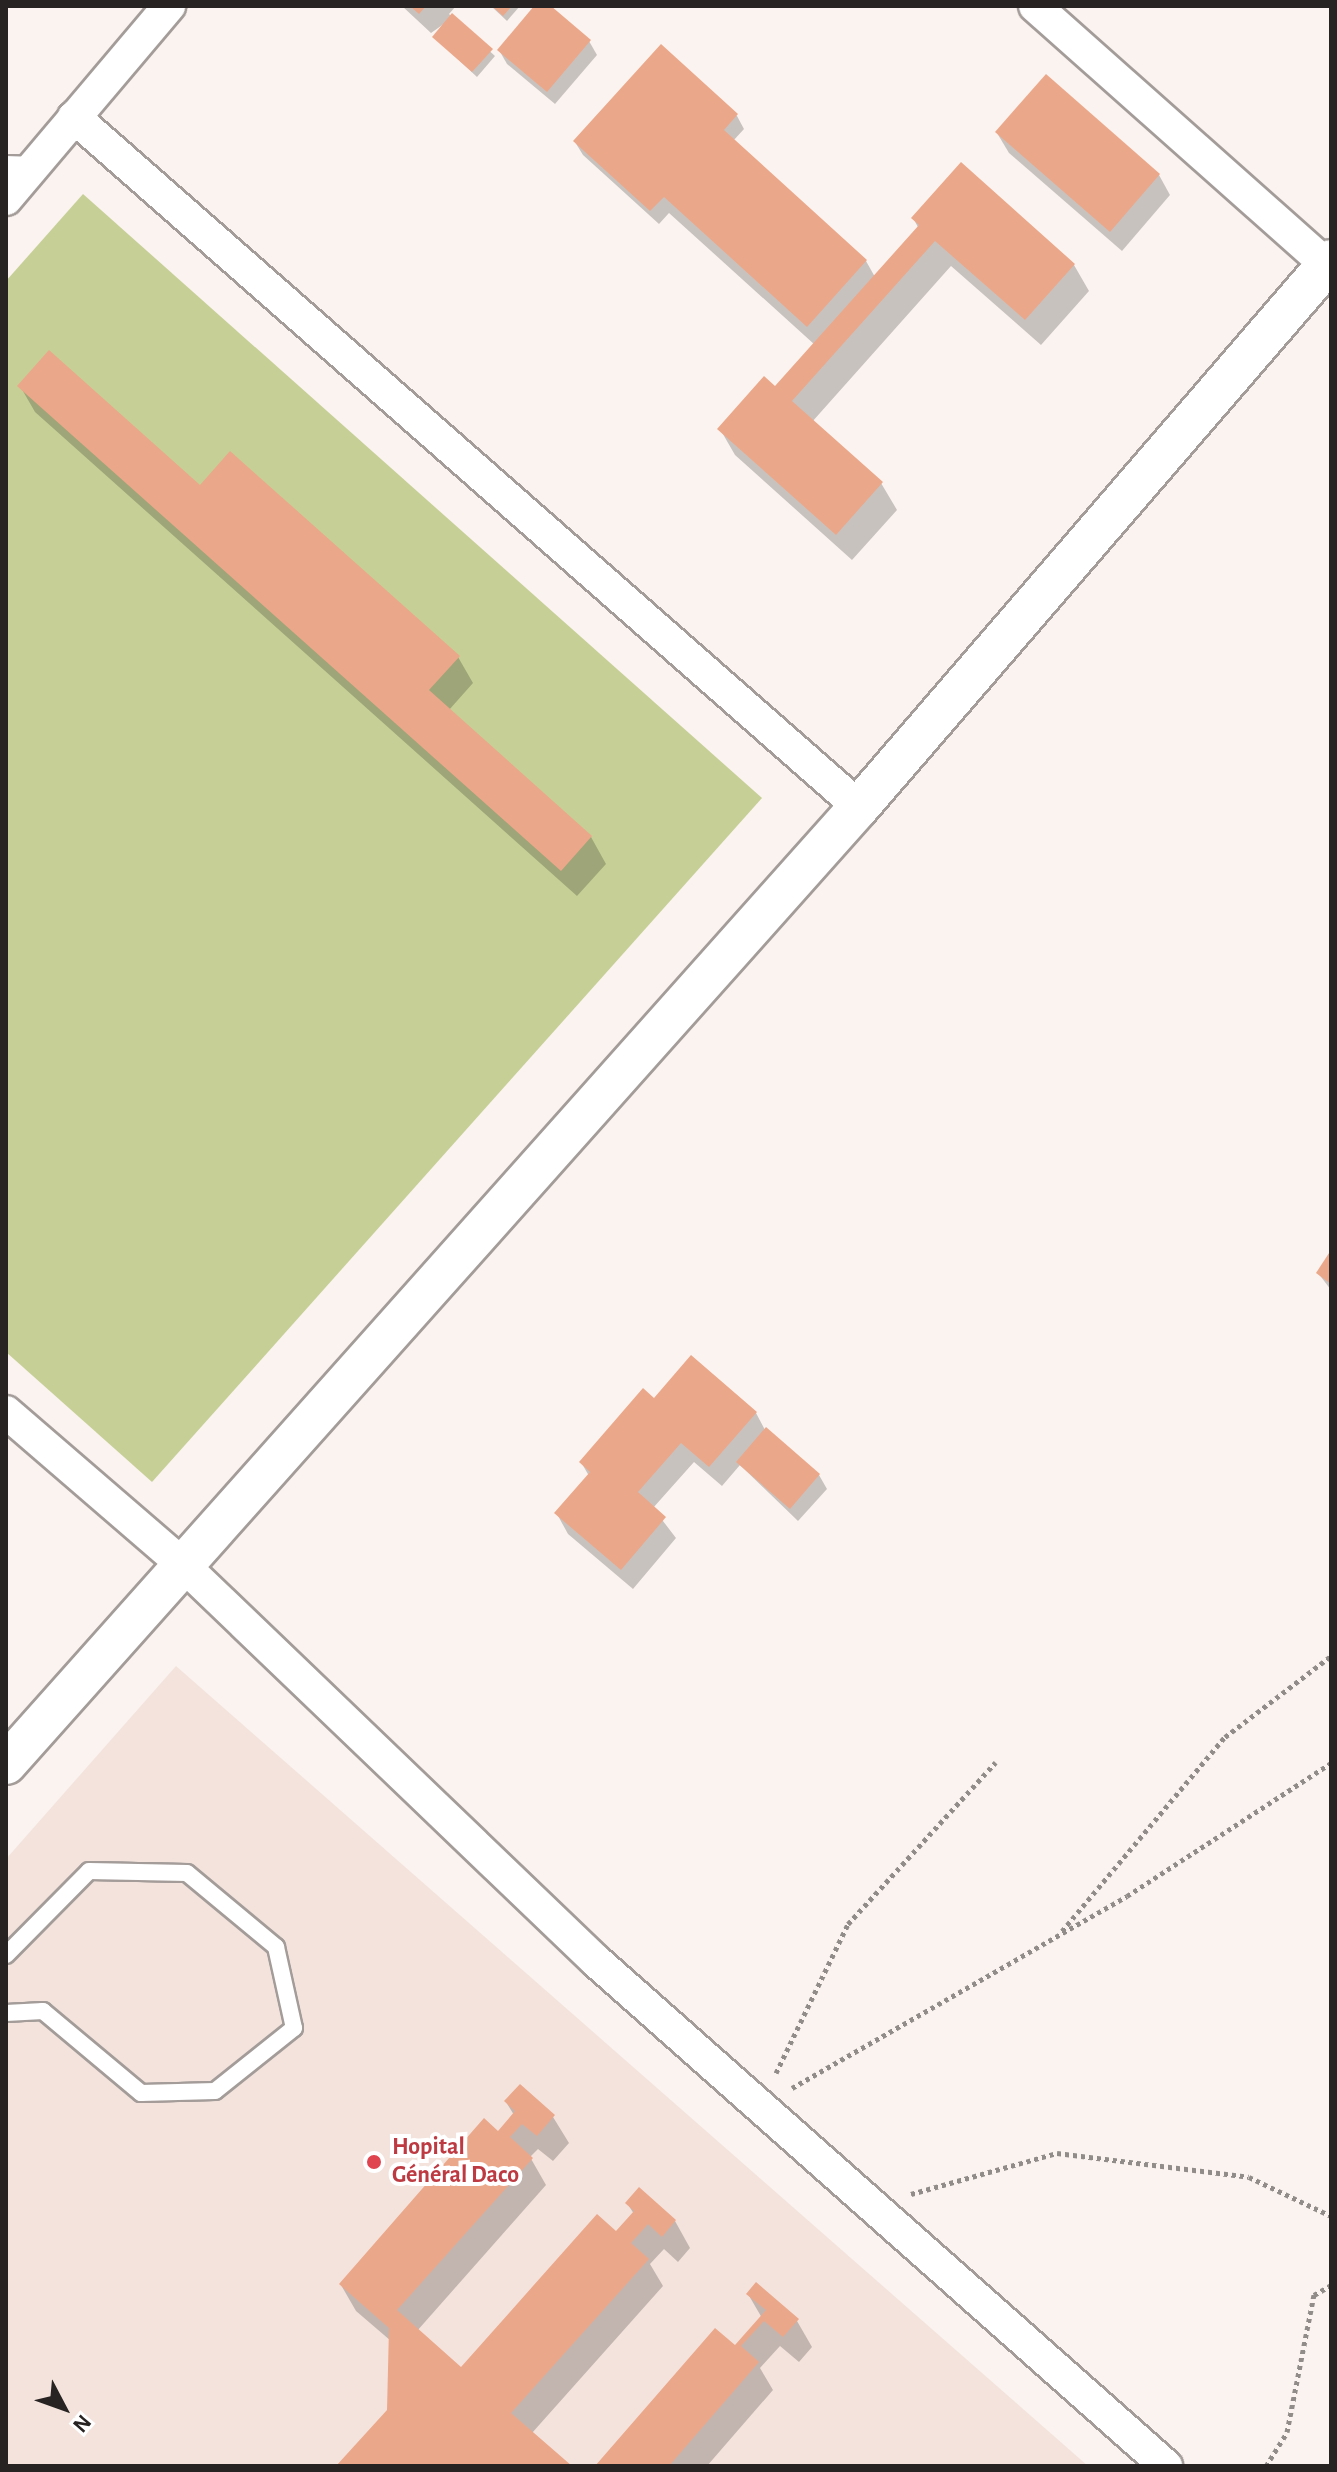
<!DOCTYPE html>
<meta charset="utf-8">
<style>
body{margin:0}
#map{position:relative;width:1337px;height:2472px;overflow:hidden;background:#fbf3ef;font-family:"Alegreya Sans",sans-serif}
div>[style]{position:absolute}
[style*='--x']{left:calc(var(--x)*1px);top:calc(var(--y)*1px);width:calc(var(--w)*1px);rotate:calc(var(--a)*1deg)}
.built>*{inset:0;background:#f3e3dc}
.green>*{inset:0;background:#c6cf96}
.shadow>*{inset:0;background:#0003}
.building>*{inset:0;background:#eba789}
.path>*{height:5px;margin-top:-2.5px;transform-origin:0;background:repeating-linear-gradient(90deg,#918c89 0 4px,transparent 0 8px)}
.roads{filter:drop-shadow(2px 0 #a39c99) drop-shadow(-2px 0 #a39c99) drop-shadow(0 2px #a39c99) drop-shadow(0 -2px #a39c99)}
.service>*{height:16px;margin:-8px;padding:0 8px;transform-origin:8px;border-radius:8px;background:#fff}
.minor>*{height:32px;margin:-16px;padding:0 16px;transform-origin:16px;border-radius:16px;background:#fff}
.tertiary>*{height:40px;margin:-20px;padding:0 20px;transform-origin:20px;border-radius:20px;background:#fff}
.dots>*{width:22px;height:22px;translate:-50% -50%;box-sizing:border-box;border:4px solid #fff;border-radius:50%}
span{translate:-50% -50%;white-space:nowrap;text-align:center;line-height:1.15;-webkit-text-stroke:8px #fff;paint-order:stroke}
.health-label{font-size:24px;color:#be3a42;font-weight:700}
.left{translate:0 -50%;text-align:left}
.frame{position:absolute;inset:0;border:8px solid #262322;pointer-events:none}
.north{position:absolute;left:24px;top:2368px;width:80px;height:80px;-webkit-text-stroke:6px #fff;paint-order:stroke;rotate:131deg;font-size:22px;font-weight:700;line-height:32px;text-align:center;color:#262322}
.north::after{content:'';display:block;margin:auto;width:28px;height:36px;background:#262322;clip-path:polygon(50% 0,100% 100%,50% 72%,0 100%)}
</style>
<div id="map">
<div class="built">
<div style="clip-path:polygon(176px 1666px,1088px 2466px,6px 2466px,6px 1859px)"></div>
</div>
<div class="green">
<div style="clip-path:polygon(83px 194px,762px 798px,152px 1482px,6px 1352px,6px 281px)"></div>
</div>
<div class="shadow">
<div style="clip-path:polygon(402px 6px,456px 6px,449px 14px,495px 56px,477px 77px,434px 37px,448px 21px,431px 33px)"></div>
<div style="clip-path:polygon(491px 6px,520px 6px,507px 21px)"></div>
<div style="clip-path:polygon(537px 6px,548px 6px,589px 41px,597px 55px,555px 104px,507px 64px,499px 50px)"></div>
<div style="clip-path:polygon(661px 47px,737px 116px,744px 129px,733px 141px,866px 261px,875px 277px,919px 229px,913px 218px,1074px 265px,1089px 291px,1041px 345px,951px 266px,812px 422px,881px 483px,897px 510px,852px 560px,735px 455px,720px 429px,775px 389px,815px 345px,669px 213px,659px 224px,583px 155px,575px 142px)"></div>
<div style="clip-path:polygon(997px 133px,1159px 175px,1170px 195px,1122px 251px,1009px 153px)"></div>
<div style="clip-path:polygon(20px 386px,200px 488px,458px 657px,473px 683px,449px 710px,591px 837px,606px 864px,577px 896px,35px 412px)"></div>
<div style="clip-path:polygon(1331px 1254px,1331px 1290px,1318px 1273px)"></div>
<div style="clip-path:polygon(654px 1400px,756px 1413px,765px 1430px,819px 1475px,827px 1489px,798px 1521px,740px 1465px,722px 1486px,694px 1462px,653px 1508px,676px 1538px,633px 1589px,568px 1534px,557px 1514px,589px 1476px,581px 1462px)"></div>
<div style="clip-path:polygon(506px 2102px,553px 2117px,569px 2143px,553px 2161px,538px 2149px,530px 2157px,546px 2185px,417px 2331px,461px 2369px,616px 2234px,634px 2214px,627px 2203px,675px 2221px,690px 2248px,678px 2262px,664px 2249px,650px 2264px,663px 2286px,532px 2433px,569px 2466px,339px 2466px,389px 2411px,391px 2341px,356px 2311px,341px 2285px,498px 2134px,514px 2115px)"></div>
<div style="clip-path:polygon(748px 2294px,797px 2321px,812px 2347px,799px 2362px,780px 2346px,760px 2368px,773px 2390px,707px 2466px,598px 2466px,735px 2348px,762px 2318px)"></div>
</div>
<div class="building">
<div style="clip-path:polygon(410px 6px,426px 6px,419px 14px)"></div>
<div style="clip-path:polygon(492px 6px,512px 6px,503px 16px)"></div>
<div style="clip-path:polygon(534px 6px,551px 6px,591px 40px,547px 92px,497px 50px)"></div>
<div style="clip-path:polygon(452px 13px,493px 49px,472px 72px,432px 37px)"></div>
<div style="clip-path:polygon(661px 44px,738px 114px,724px 130px,867px 260px,807px 327px,664px 197px,650px 211px,573px 141px)"></div>
<div style="clip-path:polygon(1046px 74px,1160px 174px,1110px 232px,995px 132px)"></div>
<div style="clip-path:polygon(961px 162px,1075px 264px,1025px 320px,935px 241px,792px 401px,883px 482px,836px 535px,717px 429px,764px 376px,775px 386px,919px 225px,911px 218px)"></div>
<div style="clip-path:polygon(49px 350px,200px 485px,230px 451px,460px 656px,429px 690px,592px 836px,561px 871px,17px 386px)"></div>
<div style="clip-path:polygon(1331px 1250px,1331px 1284px,1316px 1273px)"></div>
<div style="clip-path:polygon(691px 1355px,757px 1412px,709px 1467px,681px 1443px,638px 1492px,666px 1517px,621px 1570px,554px 1513px,590px 1472px,579px 1462px,643px 1388px,654px 1398px)"></div>
<div style="clip-path:polygon(766px 1427px,820px 1474px,790px 1509px,736px 1462px)"></div>
<div style="clip-path:polygon(520px 2084px,555px 2115px,537px 2136px,522px 2124px,510px 2137px,533px 2158px,397px 2310px,461px 2367px,597px 2214px,616px 2231px,634px 2211px,625px 2203px,639px 2187px,676px 2220px,662px 2237px,648px 2224px,631px 2243px,649px 2259px,511px 2413px,572px 2466px,336px 2466px,387px 2410px,389px 2328px,339px 2284px,484px 2118px,498px 2131px,515px 2111px,504px 2101px)"></div>
<div style="clip-path:polygon(756px 2282px,799px 2319px,783px 2337px,764px 2321px,741px 2346px,759px 2362px,669px 2466px,595px 2466px,715px 2328px,735px 2345px,766px 2310px,746px 2294px)"></div>
</div>
<div class="path">
<div style="--x:1062;--y:1931;--w:253;--a:-50"></div>
<div style="--x:1225;--y:1737;--w:133;--a:-37.4"></div>
<div style="--x:776;--y:2073;--w:165;--a:-64.2"></div>
<div style="--x:848;--y:1924;--w:219;--a:-47.6"></div>
<div style="--x:792;--y:2088;--w:386;--a:-29.8"></div>
<div style="--x:1127;--y:1896;--w:244;--a:-33.1"></div>
<div style="--x:911;--y:2194;--w:152;--a:-15.7"></div>
<div style="--x:1057;--y:2153;--w:193;--a:7.1"></div>
<div style="--x:1249;--y:2177;--w:91;--a:25.4"></div>
<div style="--x:1266;--y:2466;--w:40;--a:-58"></div>
<div style="--x:1287;--y:2432;--w:140;--a:-78.9"></div>
<div style="--x:1314;--y:2295;--w:20;--a:-30"></div>
</div>
<div class="roads">
<div class="service">
<div style="--x:6;--y:164;--w:29;--a:2"></div>
<div style="--x:6;--y:1955;--w:118;--a:-45.3"></div>
<div style="--x:89;--y:1871;--w:98;--a:1.2"></div>
<div style="--x:187;--y:1873;--w:116;--a:39.7"></div>
<div style="--x:276;--y:1947;--w:83;--a:77.5"></div>
<div style="--x:294;--y:2028;--w:101;--a:141.4"></div>
<div style="--x:215;--y:2091;--w:74;--a:178.5"></div>
<div style="--x:141;--y:2093;--w:128;--a:-140.1"></div>
<div style="--x:43;--y:2011;--w:37;--a:177"></div>
</div>
<div class="minor">
<div style="--x:1035;--y:6;--w:392;--a:41.6"></div>
<div style="--x:74;--y:117;--w:1045;--a:41.31"></div>
<div style="--x:6;--y:199;--w:253;--a:-49.8"></div>
<div style="--x:6;--y:1412;--w:233;--a:40.8"></div>
<div style="--x:182;--y:1564;--w:574;--a:43.8"></div>
<div style="--x:596;--y:1961;--w:762;--a:41.54"></div>
</div>
<div class="tertiary">
<div style="--x:6;--y:1764;--w:1282;--a:-48.29"></div>
<div style="--x:859;--y:807;--w:722;--a:-49.21"></div>
</div>
</div>
<div class="dots">
<div style="left:374px;top:2162px;background:#e0444e"></div>
</div>
<div class="health-label">
<span class="left" style="left:392px;top:2162px">Hopital<br>Général Daco</span>
</div>
<div class="frame"></div>
<div class="north">N</div>
</div>
